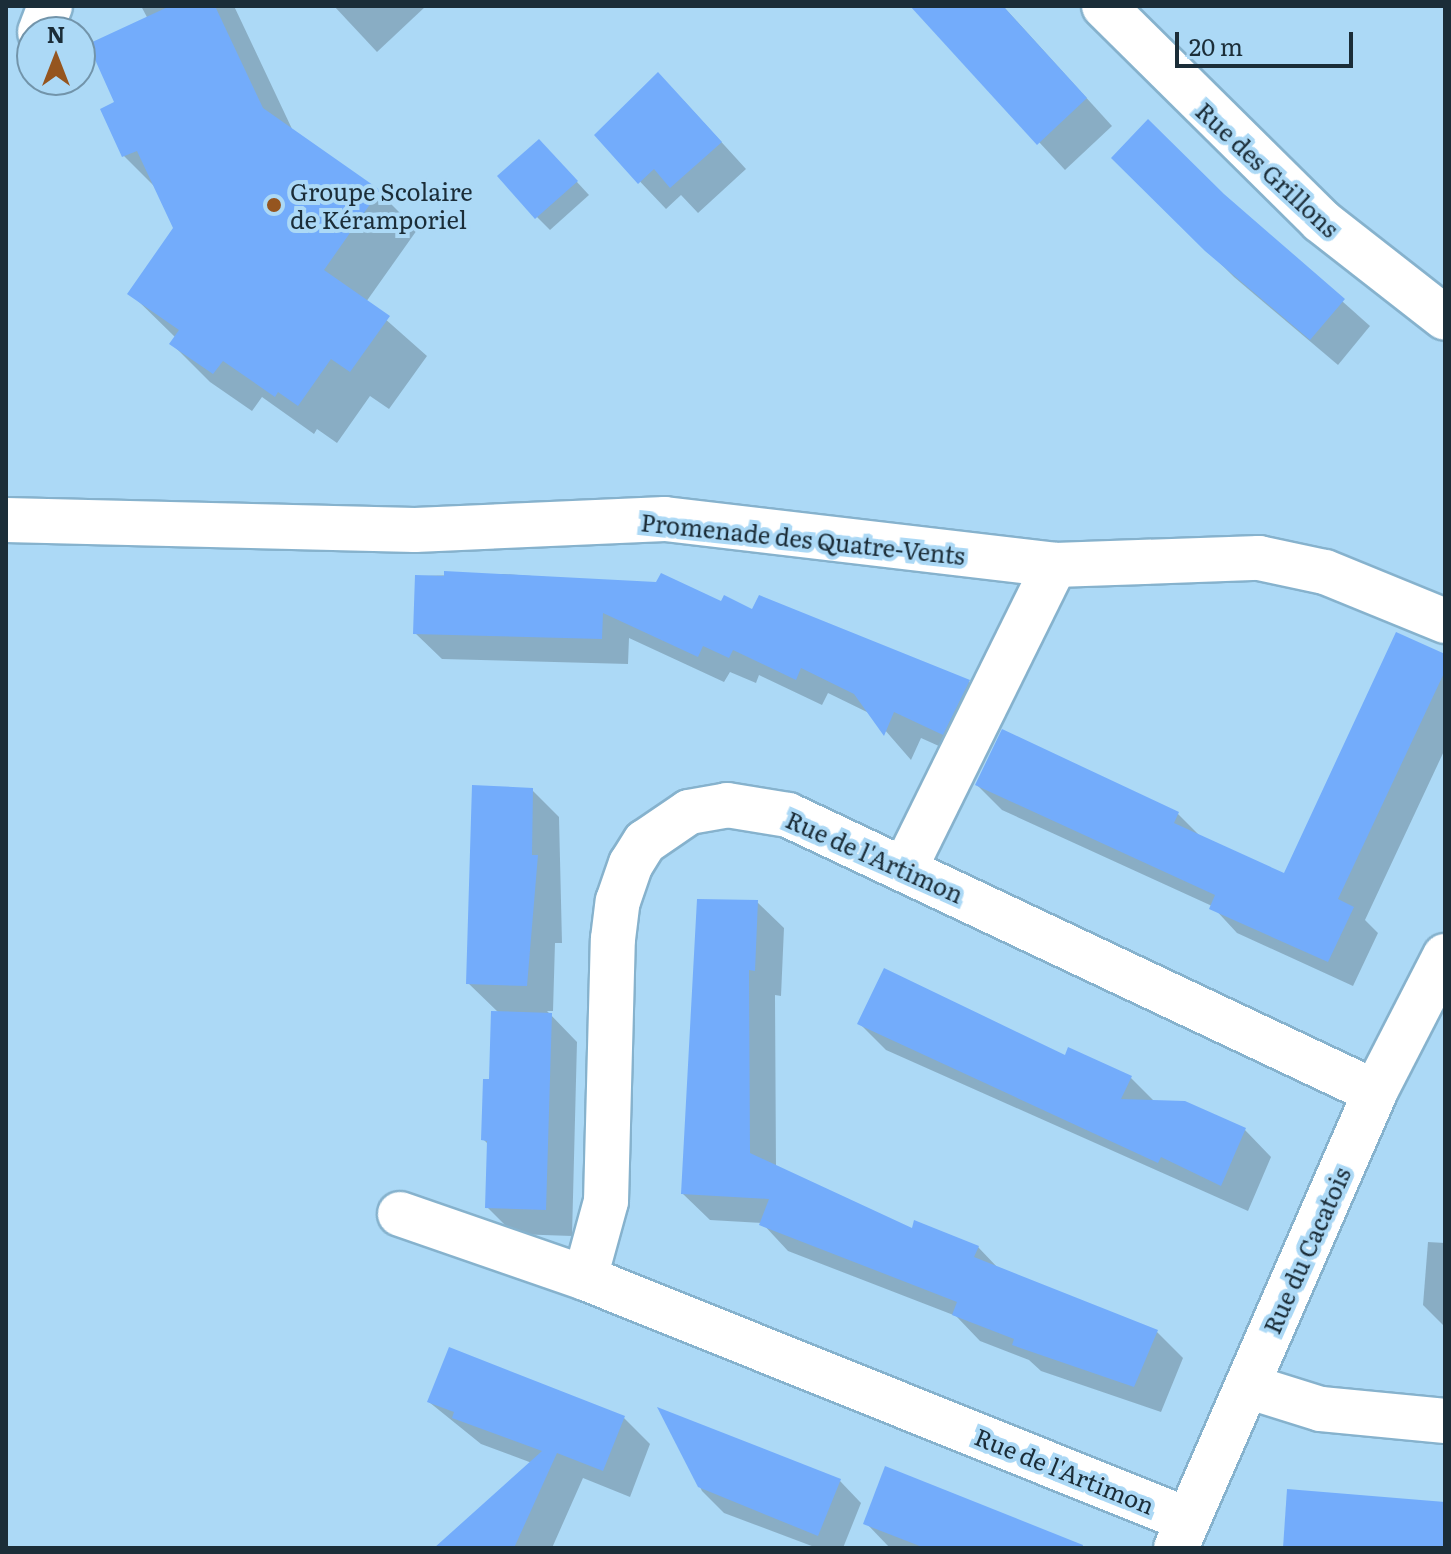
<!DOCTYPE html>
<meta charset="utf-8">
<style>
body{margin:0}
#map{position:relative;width:1451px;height:1554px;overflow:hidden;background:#acd9f6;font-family:Literata,serif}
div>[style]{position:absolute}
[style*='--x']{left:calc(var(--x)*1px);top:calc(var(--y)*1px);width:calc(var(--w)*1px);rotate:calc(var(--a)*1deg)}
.shadow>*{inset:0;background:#0003}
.building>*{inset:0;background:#73acfb}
.roads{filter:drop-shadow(2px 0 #86b2cd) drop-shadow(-2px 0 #86b2cd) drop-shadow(0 2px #86b2cd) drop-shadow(0 -2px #86b2cd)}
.minor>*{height:44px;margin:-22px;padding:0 22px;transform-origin:22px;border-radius:22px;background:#fff}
.dots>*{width:22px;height:22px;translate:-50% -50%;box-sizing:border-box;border:4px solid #acd9f6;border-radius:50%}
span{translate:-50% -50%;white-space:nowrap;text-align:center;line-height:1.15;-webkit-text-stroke:8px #acd9f6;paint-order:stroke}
.street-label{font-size:24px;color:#1b2d38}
.poi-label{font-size:24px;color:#1b2d38}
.left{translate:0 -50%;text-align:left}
.frame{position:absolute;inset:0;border:8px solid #1b2d38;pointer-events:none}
.north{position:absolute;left:16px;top:16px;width:80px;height:80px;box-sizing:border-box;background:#acd9f6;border:2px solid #7294aa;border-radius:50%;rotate:0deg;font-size:22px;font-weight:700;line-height:32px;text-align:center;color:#1b2d38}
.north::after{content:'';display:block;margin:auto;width:28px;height:36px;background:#95551f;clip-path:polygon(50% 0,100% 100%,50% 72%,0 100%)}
.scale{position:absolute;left:1175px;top:32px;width:178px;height:36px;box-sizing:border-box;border:4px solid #1b2d38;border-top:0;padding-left:10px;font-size:24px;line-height:28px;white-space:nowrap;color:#1b2d38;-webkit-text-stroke:6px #acd9f6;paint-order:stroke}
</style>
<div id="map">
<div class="shadow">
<div style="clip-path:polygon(141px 6px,234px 6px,293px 131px,379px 192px,417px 230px,366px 302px,427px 356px,389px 409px,370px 396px,337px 443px,317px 429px,314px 434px,262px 397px,252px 411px,210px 382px,172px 344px,176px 338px,130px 293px,175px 228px,157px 189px,123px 155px,117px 103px,148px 19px)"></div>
<div style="clip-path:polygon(334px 6px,426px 6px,377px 52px)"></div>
<div style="clip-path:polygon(913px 6px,1003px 6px,1112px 126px,1065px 170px)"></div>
<div style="clip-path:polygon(684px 101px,746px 169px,698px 213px,681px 195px,666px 209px,596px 135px)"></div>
<div style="clip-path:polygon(552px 155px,589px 195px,550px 230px,537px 217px)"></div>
<div style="clip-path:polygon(1114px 158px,1223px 195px,1370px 326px,1338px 365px,1234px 277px)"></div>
<div style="clip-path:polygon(504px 574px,657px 585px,969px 682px,995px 708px,970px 760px,921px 738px,911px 760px,871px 714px,828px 693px,822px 705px,759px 675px,756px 683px,730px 672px,724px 682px,629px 638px,628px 664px,442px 659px,415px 633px,417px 576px)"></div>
<div style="clip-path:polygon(1445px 656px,1445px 749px,1365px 920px,1378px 933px,1353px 986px,1237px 933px,1212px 906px,1002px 810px,977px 785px,1178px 814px,1202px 838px,1285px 876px)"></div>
<div style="clip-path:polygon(532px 790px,559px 817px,562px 943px,555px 943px,553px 1011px,547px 1011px,577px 1042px,572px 1236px,514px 1234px,487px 1207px,489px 1145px,483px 1139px,499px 1013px,468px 983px)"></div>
<div style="clip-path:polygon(757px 902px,784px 928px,781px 996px,775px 995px,776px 1167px,913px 1230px,978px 1247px,999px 1269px,1156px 1331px,1183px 1358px,1161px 1412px,1041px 1371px,1029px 1360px,980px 1341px,956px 1316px,788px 1251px,762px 1223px,710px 1220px,683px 1194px)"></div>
<div style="clip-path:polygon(860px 1024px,1066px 1057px,1131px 1078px,1155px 1102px,1245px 1130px,1271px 1157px,1248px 1211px,886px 1050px)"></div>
<div style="clip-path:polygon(1428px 1242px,1445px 1243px,1445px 1327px,1423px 1305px)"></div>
<div style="clip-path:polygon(429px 1402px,624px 1418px,650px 1444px,630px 1497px,583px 1478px,552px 1548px,438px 1548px,532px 1463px,481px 1444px)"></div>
<div style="clip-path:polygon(661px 1411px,840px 1481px,861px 1503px,843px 1548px,817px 1548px,724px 1513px,702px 1491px)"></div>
<div style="clip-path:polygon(866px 1523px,1074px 1548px,890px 1548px)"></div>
</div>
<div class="building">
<div style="clip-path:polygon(170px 6px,215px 6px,263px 108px,380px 190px,324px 270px,390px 316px,350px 372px,331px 359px,298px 406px,278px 392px,275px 397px,223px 361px,213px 374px,169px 344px,179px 330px,127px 294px,173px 228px,137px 151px,122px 157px,100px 109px,114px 102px,88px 44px)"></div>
<div style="clip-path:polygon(910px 6px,1003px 6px,1087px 98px,1037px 145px)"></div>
<div style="clip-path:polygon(658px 72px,722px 142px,670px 188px,654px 169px,638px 184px,594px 135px)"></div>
<div style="clip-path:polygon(1148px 119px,1224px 194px,1345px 299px,1310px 340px,1205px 251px,1111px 158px)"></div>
<div style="clip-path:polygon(539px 139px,578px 181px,535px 219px,497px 176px)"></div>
<div style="clip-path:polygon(444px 571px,656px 582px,661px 573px,721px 601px,724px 595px,752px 609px,759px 595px,970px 680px,943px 735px,894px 712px,884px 736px,854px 694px,801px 668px,796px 680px,733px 650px,729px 658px,703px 646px,698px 657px,603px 613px,602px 639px,413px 634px,415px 575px,444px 576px)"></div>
<div style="clip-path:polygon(1396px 632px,1445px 654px,1445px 671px,1338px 899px,1354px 907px,1328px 962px,1209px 909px,1215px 895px,975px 785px,1002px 729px,1179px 812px,1174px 823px,1284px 873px)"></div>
<div style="clip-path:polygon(472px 785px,533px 788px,532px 855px,538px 855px,527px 986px,466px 984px)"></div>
<div style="clip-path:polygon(697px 899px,758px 900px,755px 971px,749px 970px,750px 1153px,912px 1228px,914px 1220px,979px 1246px,974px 1257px,1158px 1330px,1134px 1387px,1012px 1345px,1014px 1339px,952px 1315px,957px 1302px,759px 1225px,769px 1199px,681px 1194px)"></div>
<div style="clip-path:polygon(884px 968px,1065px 1055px,1068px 1047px,1132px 1076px,1121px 1099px,1185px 1101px,1246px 1128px,1221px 1186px,1161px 1157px,1158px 1163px,857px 1024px)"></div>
<div style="clip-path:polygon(491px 1011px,552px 1013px,546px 1210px,485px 1208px,487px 1141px,481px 1140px,482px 1110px,483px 1079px,489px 1079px)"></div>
<div style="clip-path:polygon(449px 1347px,625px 1416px,603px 1471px,557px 1453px,514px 1548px,434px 1548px,542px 1451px,452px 1418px,454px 1412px,427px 1402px)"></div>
<div style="clip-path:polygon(657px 1407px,841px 1479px,818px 1536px,698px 1487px)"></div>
<div style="clip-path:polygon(885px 1466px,1083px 1545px,1082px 1548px,925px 1548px,863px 1524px)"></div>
<div style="clip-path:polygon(1287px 1489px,1445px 1502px,1445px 1548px,1283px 1548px)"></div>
</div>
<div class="roads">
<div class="minor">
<div style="--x:1104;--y:6;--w:305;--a:44.7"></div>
<div style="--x:1321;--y:221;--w:157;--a:38"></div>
<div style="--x:40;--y:32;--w:28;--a:-69"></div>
<div style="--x:6;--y:520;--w:409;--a:1.4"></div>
<div style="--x:415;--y:530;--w:250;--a:-2.5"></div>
<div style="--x:665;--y:519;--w:393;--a:6.7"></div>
<div style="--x:1055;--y:565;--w:204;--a:-2"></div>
<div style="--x:1259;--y:558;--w:67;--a:12"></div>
<div style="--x:1325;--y:572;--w:130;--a:22.2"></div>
<div style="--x:905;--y:868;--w:338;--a:-63.7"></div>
<div style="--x:400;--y:1214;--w:196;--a:19.1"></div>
<div style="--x:1247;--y:1386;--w:77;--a:17.3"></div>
<div style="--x:1321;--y:1409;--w:125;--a:5.5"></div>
<div style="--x:1188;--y:1520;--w:650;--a:-158.13"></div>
<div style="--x:585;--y:1278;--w:80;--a:-74.7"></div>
<div style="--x:606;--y:1201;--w:262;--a:-88.5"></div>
<div style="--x:613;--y:939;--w:38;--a:-83"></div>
<div style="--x:618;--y:901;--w:39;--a:-71"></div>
<div style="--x:631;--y:864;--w:26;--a:-58"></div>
<div style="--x:645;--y:842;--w:53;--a:-34.3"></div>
<div style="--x:689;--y:812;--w:39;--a:-10"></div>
<div style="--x:727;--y:805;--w:62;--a:9.3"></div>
<div style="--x:788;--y:815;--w:649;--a:25.26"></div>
<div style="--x:1176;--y:1548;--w:498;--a:-66.4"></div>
<div style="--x:1375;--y:1092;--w:153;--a:-62.8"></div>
</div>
</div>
<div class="dots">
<div style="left:274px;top:205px;background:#95551f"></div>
</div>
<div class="street-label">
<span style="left:1268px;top:169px;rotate:43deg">Rue des Grillons</span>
<span style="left:803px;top:538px;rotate:6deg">Promenade des Quatre-Vents</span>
<span style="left:875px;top:856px;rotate:24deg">Rue de l'Artimon</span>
<span style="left:1306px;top:1250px;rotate:-66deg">Rue du Cacatois</span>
<span style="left:1065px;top:1470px;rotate:22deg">Rue de l'Artimon</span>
</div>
<div class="poi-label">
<span class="left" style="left:290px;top:205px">Groupe Scolaire<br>de Kéramporiel</span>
</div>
<div class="frame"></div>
<div class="north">N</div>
<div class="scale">20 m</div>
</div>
